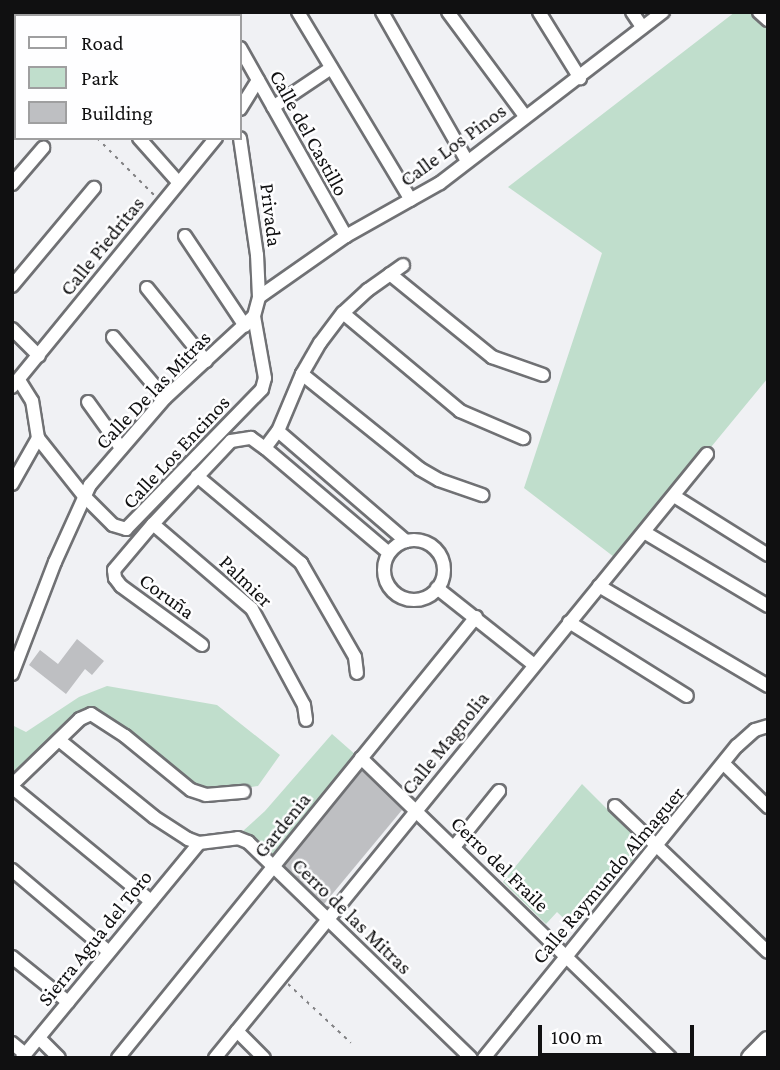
<!DOCTYPE html>
<meta charset="utf-8">
<style>
body{margin:0}
#map{position:relative;width:780px;height:1070px;overflow:hidden;background:#f0f1f4;font-family:"Crimson Pro",serif}
div>[style]{position:absolute}
[style*='--x']{left:calc(var(--x)*1px);top:calc(var(--y)*1px);width:calc(var(--w)*1px);rotate:calc(var(--a)*1deg)}
.green>*{inset:0;background:#c0decc}
.building>*{inset:0;background:#bebfc2}
.path>*{height:2px;margin-top:-1px;transform-origin:0;background:repeating-linear-gradient(90deg,#818183 0 3.5px,transparent 0 8.5px)}
.roads{filter:drop-shadow(2px 0 #707174) drop-shadow(-2px 0 #707174) drop-shadow(0 2px #707174) drop-shadow(0 -2px #707174)}
.street>*{height:12px;margin:-6px;padding:0 6px;transform-origin:6px;border-radius:6px;background:#fff}
.street>.ring{margin:-6px;padding:0;box-sizing:content-box;background:none;border:12px solid #fff;border-radius:50%}
.secondary>*{height:18px;margin:-9px;padding:0 9px;transform-origin:9px;border-radius:9px;background:#fff}
span{translate:-50% -50%;white-space:nowrap;text-align:center;line-height:1.15;-webkit-text-stroke:5px #fefeff;paint-order:stroke}
.street-label{font-size:21px;color:#101011}
.frame{position:absolute;inset:0;border:14px solid #101011;pointer-events:none}
.legend{position:absolute;left:14px;top:14px;width:228px;height:126px;box-sizing:border-box;background:#fefeff;border:2px solid #9f9fa0;margin:0;padding:9px 12px;list-style:none;font-size:21px;color:#101011}
.legend li{display:flex;align-items:center;gap:14px;height:35px}
.legend b{width:35px;border:2px solid #9f9fa0}
.scale{position:absolute;left:538px;top:1025px;width:156px;height:32px;box-sizing:border-box;border:4px solid #101011;border-top:0;padding-left:9px;font-size:21px;line-height:24px;white-space:nowrap;color:#101011;-webkit-text-stroke:5px #fefeff;paint-order:stroke}
</style>
<div id="map">
<div class="green">
<div style="clip-path:polygon(735px 12px,768px 12px,768px 378px,618px 560px,524px 488px,602px 253px,508px 187px)"></div>
<div style="clip-path:polygon(107px 686px,217px 705px,280px 755px,258px 786px,193px 796px,83px 715px,12px 780px,12px 725px,26px 732px,79px 697px)"></div>
<div style="clip-path:polygon(332px 734px,357px 756px,271px 856px,243px 831px,265px 811px)"></div>
<div style="clip-path:polygon(582px 784px,641px 843px,641px 850px,575px 929px,557px 912px,546px 924px,503px 882px)"></div>
</div>
<div class="building">
<div style="clip-path:polygon(77px 639px,104px 661px,92px 675px,85px 669px,66px 694px,29px 665px,40px 650px,58px 664px)"></div>
<div style="clip-path:polygon(362px 771px,402px 810px,324px 904px,285px 866px)"></div>
</div>
<div class="path">
<div style="--x:97;--y:138;--w:81;--a:45"></div>
<div style="--x:288;--y:984;--w:86;--a:43.1"></div>
</div>
<div class="roads">
<div class="street">
<div style="--x:83;--y:12;--w:11;--a:22"></div>
<div style="--x:146;--y:12;--w:4;--a:63"></div>
<div style="--x:220;--y:12;--w:4;--a:63"></div>
<div style="--x:298;--y:12;--w:219;--a:59"></div>
<div style="--x:382;--y:12;--w:172;--a:60.3"></div>
<div style="--x:448;--y:12;--w:129;--a:53.5"></div>
<div style="--x:539;--y:12;--w:78;--a:58.2"></div>
<div style="--x:632;--y:12;--w:18;--a:56"></div>
<div style="--x:759;--y:12;--w:12;--a:42"></div>
<div style="--x:240;--y:48;--w:216;--a:60.6"></div>
<div style="--x:12;--y:91;--w:6;--a:-51"></div>
<div style="--x:273;--y:107;--w:70;--a:-33.9"></div>
<div style="--x:240;--y:109;--w:34;--a:-58"></div>
<div style="--x:139;--y:138;--w:59;--a:48.4"></div>
<div style="--x:12;--y:184;--w:48;--a:-49.3"></div>
<div style="--x:185;--y:236;--w:108;--a:56.3"></div>
<div style="--x:390;--y:274;--w:132;--a:39.1"></div>
<div style="--x:492;--y:357;--w:54;--a:19.4"></div>
<div style="--x:12;--y:286;--w:128;--a:-50.1"></div>
<div style="--x:147;--y:288;--w:94;--a:51.1"></div>
<div style="--x:259;--y:297;--w:106;--a:-35"></div>
<div style="--x:346;--y:236;--w:108;--a:-29.4"></div>
<div style="--x:440;--y:183;--w:281;--a:-37.5"></div>
<div style="--x:343;--y:313;--w:153;--a:39.9"></div>
<div style="--x:460;--y:411;--w:69;--a:23.2"></div>
<div style="--x:12;--y:329;--w:38;--a:45"></div>
<div style="--x:113;--y:337;--w:80;--a:49.6"></div>
<div style="--x:302;--y:374;--w:151;--a:38.8"></div>
<div style="--x:420;--y:469;--w:22;--a:30"></div>
<div style="--x:439;--y:480;--w:46;--a:19.2"></div>
<div style="--x:12;--y:387;--w:322;--a:-50.7"></div>
<div style="--x:88;--y:402;--w:57;--a:54.3"></div>
<div style="--x:278;--y:431;--w:169;--a:40.7"></div>
<div style="--x:38;--y:438;--w:74;--a:51.6"></div>
<div style="--x:84;--y:496;--w:41;--a:45"></div>
<div style="--x:113;--y:525;--w:14;--a:17"></div>
<div style="--x:126;--y:529;--w:195;--a:-45.8"></div>
<div style="--x:262;--y:389;--w:11;--a:-75"></div>
<div style="--x:265;--y:378;--w:63;--a:-100.1"></div>
<div style="--x:254;--y:316;--w:20;--a:-75"></div>
<div style="--x:259;--y:297;--w:42;--a:-92.7"></div>
<div style="--x:257;--y:255;--w:118;--a:-98.3"></div>
<div style="--x:265;--y:448;--w:21;--a:-53"></div>
<div style="--x:278;--y:431;--w:62;--a:-67.2"></div>
<div style="--x:302;--y:374;--w:36;--a:-60"></div>
<div style="--x:320;--y:343;--w:38;--a:-53"></div>
<div style="--x:343;--y:313;--w:34;--a:-43"></div>
<div style="--x:368;--y:290;--w:43;--a:-35.5"></div>
<div style="--x:197;--y:476;--w:136;--a:39.9"></div>
<div style="--x:301;--y:563;--w:108;--a:60.1"></div>
<div style="--x:355;--y:657;--w:16;--a:83"></div>
<div style="--x:12;--y:484;--w:53;--a:-60.5"></div>
<div style="--x:38;--y:438;--w:37;--a:-99"></div>
<div style="--x:32;--y:401;--w:25;--a:-122"></div>
<div style="--x:674;--y:496;--w:111;--a:32.1"></div>
<div style="--x:153;--y:524;--w:130;--a:40.6"></div>
<div style="--x:252;--y:609;--w:109;--a:61.6"></div>
<div style="--x:304;--y:705;--w:15;--a:82"></div>
<div style="--x:644;--y:532;--w:144;--a:30.8"></div>
<div class="ring" style="left:384px;top:540px;width:48px;height:48px"></div>
<div style="--x:599;--y:586;--w:196;--a:30.6"></div>
<div style="--x:437;--y:588;--w:124;--a:38.4"></div>
<div style="--x:569;--y:622;--w:139;--a:32.1"></div>
<div style="--x:202;--y:645;--w:100;--a:-143.9"></div>
<div style="--x:121;--y:586;--w:10;--a:-127"></div>
<div style="--x:115;--y:578;--w:8;--a:-97"></div>
<div style="--x:114;--y:570;--w:60;--a:-49.7"></div>
<div style="--x:153;--y:524;--w:114;--a:-46.8"></div>
<div style="--x:231;--y:441;--w:20;--a:-9"></div>
<div style="--x:251;--y:438;--w:17;--a:36"></div>
<div style="--x:265;--y:448;--w:162;--a:40.3"></div>
<div style="--x:12;--y:674;--w:120;--a:-69"></div>
<div style="--x:55;--y:562;--w:85;--a:-65.6"></div>
<div style="--x:90;--y:485;--w:115;--a:-49.2"></div>
<div style="--x:165;--y:398;--w:121;--a:-42.7"></div>
<div style="--x:59;--y:740;--w:122;--a:39"></div>
<div style="--x:154;--y:817;--w:40;--a:32.9"></div>
<div style="--x:188;--y:839;--w:12;--a:20"></div>
<div style="--x:199;--y:843;--w:39;--a:-7"></div>
<div style="--x:238;--y:838;--w:11;--a:22"></div>
<div style="--x:248;--y:842;--w:310;--a:44.1"></div>
<div style="--x:361;--y:758;--w:431;--a:44.1"></div>
<div style="--x:724;--y:764;--w:62;--a:44.3"></div>
<div style="--x:12;--y:785;--w:95;--a:-44.1"></div>
<div style="--x:80;--y:719;--w:12;--a:-24"></div>
<div style="--x:91;--y:714;--w:40;--a:32.9"></div>
<div style="--x:125;--y:736;--w:85;--a:39.3"></div>
<div style="--x:191;--y:790;--w:16;--a:18"></div>
<div style="--x:206;--y:795;--w:38;--a:-5"></div>
<div style="--x:12;--y:787;--w:180;--a:39.4"></div>
<div style="--x:615;--y:806;--w:211;--a:43.7"></div>
<div style="--x:454;--y:847;--w:72;--a:-51.2"></div>
<div style="--x:12;--y:870;--w:127;--a:40.2"></div>
<div style="--x:12;--y:957;--w:72;--a:38.8"></div>
<div style="--x:237;--y:1031;--w:38;--a:45"></div>
<div style="--x:39;--y:1038;--w:28;--a:45"></div>
<div style="--x:12;--y:1043;--w:17;--a:40"></div>
<div style="--x:22;--y:1058;--w:278;--a:-50.5"></div>
<div style="--x:118;--y:1058;--w:568;--a:-50.93"></div>
<div style="--x:215;--y:1058;--w:779;--a:-50.83"></div>
<div style="--x:484;--y:1058;--w:402;--a:-51"></div>
<div style="--x:737;--y:746;--w:24;--a:-42"></div>
<div style="--x:755;--y:730;--w:14;--a:-17"></div>
</div>
<div class="secondary">
<div style="--x:751;--y:1058;--w:24;--a:-45"></div>
</div>
</div>
<div class="street-label">
<span style="left:309px;top:133px;rotate:61deg">Calle del Castillo</span>
<span style="left:453px;top:145px;rotate:-36deg">Calle Los Pinos</span>
<span style="left:271px;top:215px;rotate:83deg">Privada</span>
<span style="left:102px;top:246px;rotate:-51deg">Calle Piedritas</span>
<span style="left:153px;top:390px;rotate:-46deg">Calle De las Mitras</span>
<span style="left:176px;top:452px;rotate:-47deg">Calle Los Encinos</span>
<span style="left:246px;top:581px;rotate:44deg">Palmier</span>
<span style="left:167px;top:596px;rotate:36deg">Coruña</span>
<span style="left:445px;top:743px;rotate:-51deg">Calle Magnolia</span>
<span style="left:282px;top:825px;rotate:-51deg">Gardenia</span>
<span style="left:500px;top:864px;rotate:44deg">Cerro del Fraile</span>
<span style="left:608px;top:875px;rotate:-50deg">Calle Raymundo Almaguer</span>
<span style="left:352px;top:916px;rotate:44deg">Cerro de las Mitras</span>
<span style="left:95px;top:938px;rotate:-51deg">Sierra Agua del Toro</span>
</div>
<div class="frame"></div>
<ul class="legend">
<li><b style="height:9px;background:#fff"></b>Road</li>
<li><b style="height:19px;background:#c0decc"></b>Park</li>
<li><b style="height:19px;background:#bebfc2"></b>Building</li>
</ul>
<div class="scale">100 m</div>
</div>
